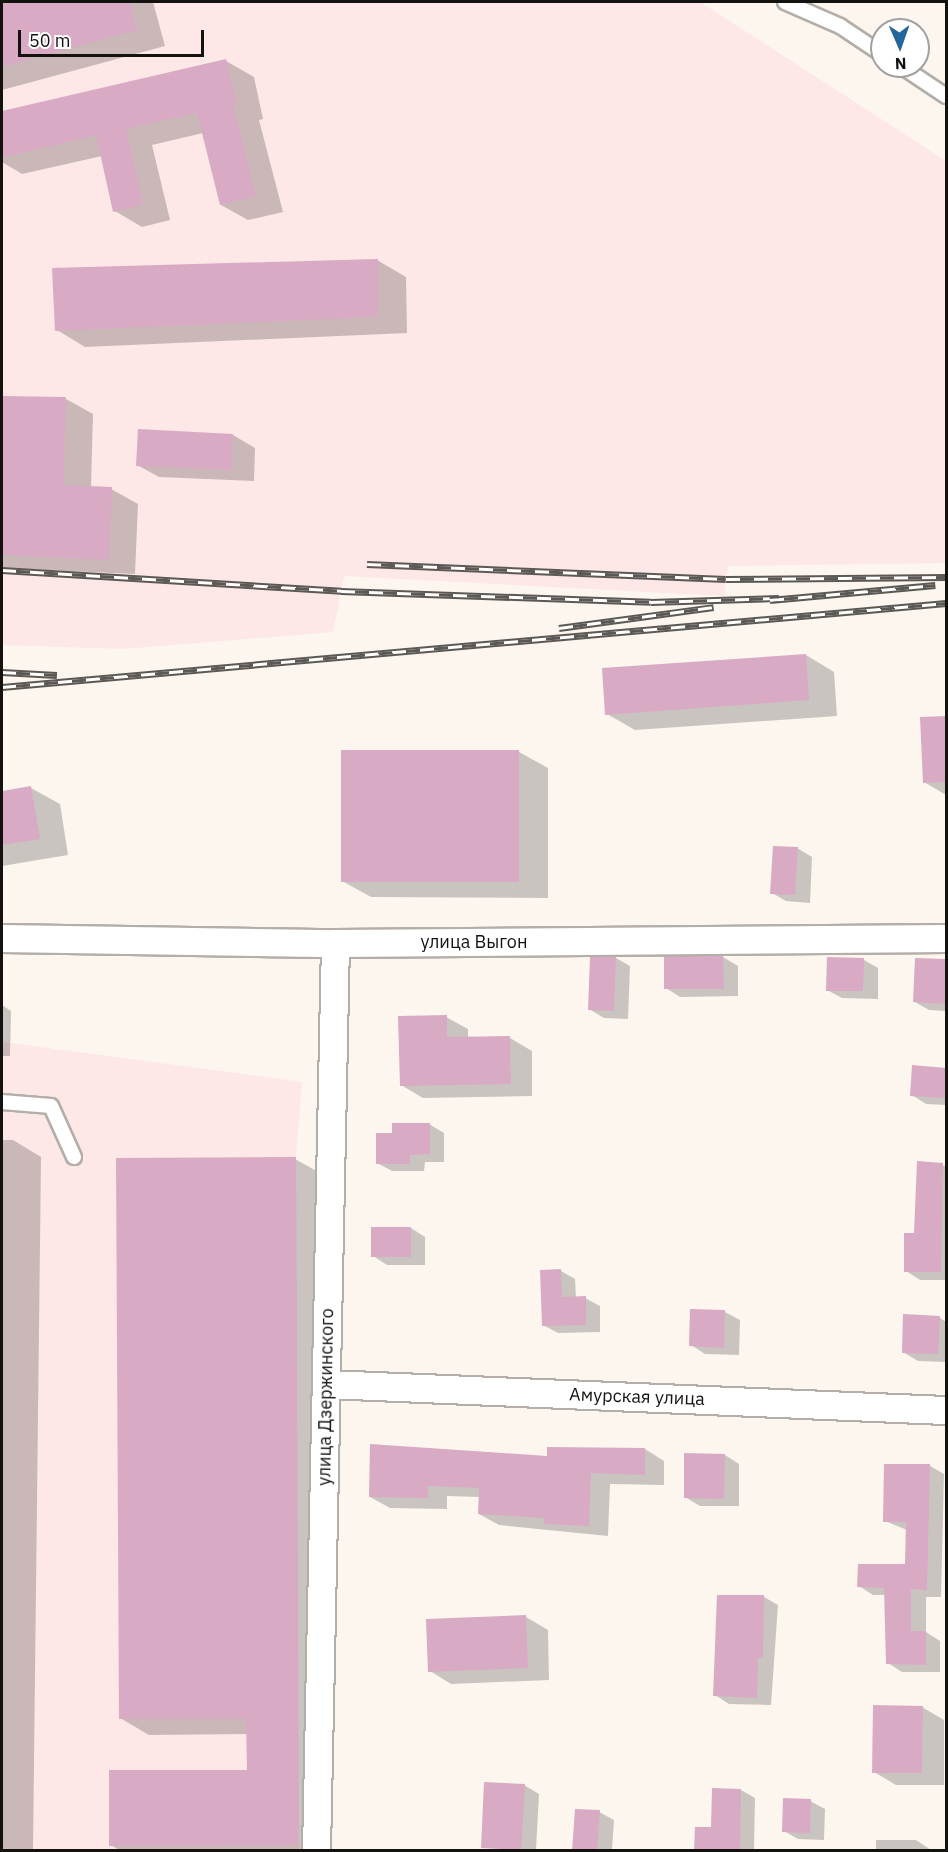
<!DOCTYPE html>
<meta charset="utf-8">
<style>
body{margin:0}
#map{position:relative;width:948px;height:1852px;overflow:hidden;background:#fcf6ef;font-family:"IBM Plex Sans",sans-serif}
div>[style]{position:absolute}
[style*='--x']{left:calc(var(--x)*1px);top:calc(var(--y)*1px);width:calc(var(--w)*1px);rotate:calc(var(--a)*1deg)}
.industrial>*{inset:0;background:#fde7e7}
.shadow>*{inset:0;background:#0003}
.building>*{inset:0;background:#d9aac4}
.roads{filter:drop-shadow(2px 0 #b3aea8) drop-shadow(-2px 0 #b3aea8) drop-shadow(0 2px #b3aea8) drop-shadow(0 -2px #b3aea8)}
.service>*{height:14px;margin:-7px;padding:0 7px;transform-origin:7px;border-radius:7px;background:#fff}
.minor>*{height:27px;margin:-13.5px;padding:0 13.5px;transform-origin:13.5px;border-radius:13.5px;background:#fff}
.rail>*{height:7px;margin-top:-3.5px;transform-origin:0;background:repeating-linear-gradient(90deg,#fff 0 14px,#5c5955 0 28px);box-sizing:border-box;border-block:2px solid #5c5955}
span{translate:-50% -50%;white-space:nowrap;text-align:center;line-height:1.15;-webkit-text-stroke:6px #fff;paint-order:stroke}
.street-label{font-size:18px;color:#13120f}
.frame{position:absolute;inset:0;border:3px solid #13120f;pointer-events:none}
.north{position:absolute;left:870px;top:18px;width:60px;height:60px;box-sizing:border-box;background:#fff;border:2px solid #a1a09f;border-radius:50%;rotate:178deg;font-size:16px;font-weight:700;line-height:24px;text-align:center;color:#13120f}
.north::after{content:'';display:block;margin:auto;width:21px;height:27px;background:#23669b;clip-path:polygon(50% 0,100% 100%,50% 72%,0 100%)}
.scale{position:absolute;left:18px;top:30px;width:186px;height:27px;box-sizing:border-box;border:3px solid #13120f;border-top:0;padding-left:8px;font-size:18px;line-height:21px;white-space:nowrap;color:#13120f;-webkit-text-stroke:4px #fff;paint-order:stroke}
</style>
<div id="map">
<div class="industrial">
<div style="clip-path:polygon(2px 2px,700px 2px,946px 161px,946px 563px,728px 566px,724px 596px,344px 576px,333px 632px,123px 649px,2px 645px)"></div>
<div style="clip-path:polygon(2px 1018px,3px 1042px,302px 1082px,296px 1157px,299px 1850px,2px 1850px)"></div>
</div>
<div class="shadow">
<div style="clip-path:polygon(153px 2px,165px 46px,2px 90px,2px 3px)"></div>
<div style="clip-path:polygon(226px 61px,254px 77px,263px 119px,259px 120px,283px 212px,248px 220px,221px 205px,203px 133px,152px 145px,170px 220px,142px 227px,115px 211px,102px 156px,22px 174px,2px 162px,2px 113px)"></div>
<div style="clip-path:polygon(377px 260px,406px 277px,407px 333px,85px 347px,57px 330px)"></div>
<div style="clip-path:polygon(2px 397px,66px 399px,93px 414px,91px 488px,111px 489px,138px 504px,135px 574px,2px 568px)"></div>
<div style="clip-path:polygon(139px 431px,233px 435px,255px 448px,254px 481px,159px 477px,137px 465px)"></div>
<div style="clip-path:polygon(806px 655px,834px 672px,837px 716px,635px 730px,607px 714px)"></div>
<div style="clip-path:polygon(946px 718px,946px 795px,924px 782px,921px 719px)"></div>
<div style="clip-path:polygon(519px 752px,548px 768px,548px 898px,371px 897px,342px 881px)"></div>
<div style="clip-path:polygon(31px 788px,60px 804px,68px 855px,2px 866px,2px 792px)"></div>
<div style="clip-path:polygon(797px 848px,812px 857px,810px 903px,786px 901px,772px 893px)"></div>
<div style="clip-path:polygon(723px 957px,738px 966px,738px 996px,680px 997px,666px 988px)"></div>
<div style="clip-path:polygon(616px 958px,630px 966px,628px 1019px,604px 1018px,589px 1009px)"></div>
<div style="clip-path:polygon(864px 960px,878px 968px,878px 999px,842px 998px,827px 990px)"></div>
<div style="clip-path:polygon(917px 960px,946px 961px,946px 1011px,929px 1010px,915px 1002px)"></div>
<div style="clip-path:polygon(2px 1005px,11px 1011px,10px 1056px,2px 1056px)"></div>
<div style="clip-path:polygon(446px 1017px,468px 1029px,468px 1039px,510px 1038px,532px 1051px,532px 1096px,423px 1098px,401px 1085px)"></div>
<div style="clip-path:polygon(914px 1067px,946px 1069px,946px 1105px,926px 1104px,912px 1095px)"></div>
<div style="clip-path:polygon(429px 1124px,444px 1133px,444px 1162px,425px 1162px,424px 1171px,392px 1171px,377px 1163px)"></div>
<div style="clip-path:polygon(2px 1140px,13px 1140px,41px 1157px,33px 1850px,2px 1850px)"></div>
<div style="clip-path:polygon(295px 1159px,324px 1175px,327px 1850px,119px 1850px,111px 1845px,248px 1771px,248px 1734px,149px 1735px,120px 1718px)"></div>
<div style="clip-path:polygon(918px 1163px,946px 1166px,946px 1280px,920px 1280px,906px 1271px,915px 1234px)"></div>
<div style="clip-path:polygon(411px 1228px,425px 1237px,425px 1265px,387px 1265px,373px 1256px)"></div>
<div style="clip-path:polygon(561px 1271px,575px 1279px,576px 1298px,585px 1298px,600px 1306px,600px 1332px,558px 1333px,543px 1325px)"></div>
<div style="clip-path:polygon(691px 1310px,725px 1312px,740px 1320px,739px 1355px,705px 1354px,691px 1345px)"></div>
<div style="clip-path:polygon(939px 1317px,946px 1322px,946px 1362px,918px 1361px,903px 1352px)"></div>
<div style="clip-path:polygon(645px 1449px,664px 1461px,664px 1485px,610px 1484px,608px 1536px,499px 1525px,479px 1514px,480px 1497px,447px 1496px,447px 1509px,390px 1508px,370px 1497px,548px 1458px)"></div>
<div style="clip-path:polygon(725px 1455px,739px 1464px,739px 1506px,700px 1506px,685px 1497px)"></div>
<div style="clip-path:polygon(930px 1466px,944px 1474px,941px 1597px,926px 1597px,926px 1632px,940px 1641px,940px 1672px,902px 1672px,888px 1663px,886px 1595px,873px 1595px,859px 1586px,907px 1566px,907px 1530px,885px 1521px)"></div>
<div style="clip-path:polygon(764px 1597px,778px 1605px,771px 1705px,729px 1704px,715px 1695px)"></div>
<div style="clip-path:polygon(526px 1617px,548px 1630px,549px 1680px,451px 1684px,430px 1671px)"></div>
<div style="clip-path:polygon(922px 1707px,944px 1720px,944px 1785px,896px 1785px,874px 1772px)"></div>
<div style="clip-path:polygon(524px 1785px,539px 1794px,536px 1850px,483px 1847px)"></div>
<div style="clip-path:polygon(741px 1790px,755px 1798px,754px 1850px,696px 1850px)"></div>
<div style="clip-path:polygon(810px 1801px,825px 1809px,824px 1840px,798px 1839px,784px 1831px)"></div>
<div style="clip-path:polygon(599px 1812px,614px 1820px,612px 1850px,573px 1850px)"></div>
<div style="clip-path:polygon(876px 1840px,916px 1840px,931px 1850px,876px 1850px)"></div>
</div>
<div class="building">
<div style="clip-path:polygon(2px 2px,130px 2px,137px 30px,2px 67px)"></div>
<div style="clip-path:polygon(226px 59px,237px 104px,233px 104px,256px 196px,220px 205px,197px 113px,126px 129px,143px 205px,113px 212px,96px 135px,2px 158px,2px 111px)"></div>
<div style="clip-path:polygon(378px 259px,378px 317px,55px 331px,52px 268px)"></div>
<div style="clip-path:polygon(2px 396px,66px 397px,64px 485px,112px 487px,109px 560px,2px 555px)"></div>
<div style="clip-path:polygon(138px 429px,233px 434px,232px 470px,136px 466px)"></div>
<div style="clip-path:polygon(806px 654px,809px 700px,605px 715px,602px 668px)"></div>
<div style="clip-path:polygon(946px 716px,946px 782px,923px 783px,920px 717px)"></div>
<div style="clip-path:polygon(341px 750px,519px 750px,519px 882px,341px 882px)"></div>
<div style="clip-path:polygon(31px 786px,40px 839px,2px 845px,2px 791px)"></div>
<div style="clip-path:polygon(773px 846px,798px 847px,795px 895px,770px 894px)"></div>
<div style="clip-path:polygon(616px 956px,614px 1011px,588px 1010px,590px 957px)"></div>
<div style="clip-path:polygon(664px 956px,723px 956px,724px 989px,664px 989px)"></div>
<div style="clip-path:polygon(827px 957px,864px 958px,863px 991px,826px 991px)"></div>
<div style="clip-path:polygon(915px 958px,946px 959px,946px 1004px,913px 1002px)"></div>
<div style="clip-path:polygon(447px 1015px,447px 1037px,510px 1036px,511px 1084px,400px 1086px,398px 1016px)"></div>
<div style="clip-path:polygon(912px 1065px,946px 1068px,946px 1098px,910px 1096px)"></div>
<div style="clip-path:polygon(392px 1123px,430px 1123px,430px 1154px,410px 1155px,410px 1164px,376px 1164px,376px 1133px,392px 1133px)"></div>
<div style="clip-path:polygon(296px 1157px,299px 1845px,109px 1846px,109px 1770px,247px 1770px,246px 1719px,119px 1719px,116px 1158px)"></div>
<div style="clip-path:polygon(917px 1161px,943px 1163px,941px 1272px,904px 1272px,904px 1233px,914px 1233px)"></div>
<div style="clip-path:polygon(371px 1227px,411px 1227px,411px 1257px,371px 1257px)"></div>
<div style="clip-path:polygon(561px 1269px,562px 1297px,586px 1296px,586px 1325px,542px 1326px,540px 1270px)"></div>
<div style="clip-path:polygon(690px 1309px,725px 1310px,724px 1348px,689px 1346px)"></div>
<div style="clip-path:polygon(903px 1314px,940px 1316px,938px 1354px,902px 1353px)"></div>
<div style="clip-path:polygon(370px 1444px,547px 1456px,547px 1447px,645px 1448px,645px 1475px,591px 1473px,589px 1526px,544px 1524px,544px 1518px,478px 1514px,479px 1488px,428px 1486px,428px 1498px,369px 1497px)"></div>
<div style="clip-path:polygon(684px 1453px,725px 1454px,724px 1499px,684px 1498px)"></div>
<div style="clip-path:polygon(884px 1464px,930px 1464px,927px 1590px,911px 1589px,911px 1631px,926px 1631px,926px 1665px,886px 1664px,884px 1588px,857px 1587px,858px 1564px,905px 1564px,906px 1522px,883px 1522px)"></div>
<div style="clip-path:polygon(717px 1595px,764px 1595px,763px 1658px,758px 1658px,757px 1698px,713px 1696px)"></div>
<div style="clip-path:polygon(526px 1615px,528px 1668px,428px 1672px,426px 1619px)"></div>
<div style="clip-path:polygon(873px 1705px,923px 1706px,922px 1773px,872px 1773px)"></div>
<div style="clip-path:polygon(484px 1782px,525px 1784px,521px 1850px,481px 1848px)"></div>
<div style="clip-path:polygon(712px 1788px,741px 1789px,740px 1851px,694px 1851px,695px 1827px,711px 1827px)"></div>
<div style="clip-path:polygon(783px 1798px,811px 1799px,810px 1833px,782px 1832px)"></div>
<div style="clip-path:polygon(575px 1809px,600px 1810px,597px 1851px,572px 1851px)"></div>
</div>
<div class="roads">
<div class="service">
<div style="--x:785;--y:2;--w:60;--a:23.6"></div>
<div style="--x:840;--y:26;--w:50;--a:33.7"></div>
<div style="--x:901;--y:66;--w:54;--a:33.7"></div>
<div style="--x:2;--y:1102;--w:49;--a:4.7"></div>
<div style="--x:51;--y:1106;--w:56;--a:65.7"></div>
</div>
<div class="minor">
<div style="--x:2;--y:938;--w:333;--a:0.9"></div>
<div style="--x:335;--y:943;--w:611;--a:-0.47"></div>
<div style="--x:327;--y:1384;--w:620;--a:2.41"></div>
<div style="--x:316;--y:1850;--w:907;--a:-88.8"></div>
</div>
</div>
<div class="rail">
<div style="--x:367;--y:564;--w:359;--a:2.4"></div>
<div style="--x:726;--y:579;--w:220;--a:-0.5"></div>
<div style="--x:2;--y:570;--w:340;--a:3.5"></div>
<div style="--x:341;--y:591;--w:310;--a:2"></div>
<div style="--x:651;--y:602;--w:128;--a:-1.8"></div>
<div style="--x:770;--y:600;--w:166;--a:-5.2"></div>
<div style="--x:559;--y:628;--w:156;--a:-7.7"></div>
<div style="--x:2;--y:672;--w:55;--a:3.1"></div>
<div style="--x:2;--y:687;--w:948;--a:-5.08"></div>
</div>
<div class="street-label">
<span style="left:474px;top:942px">улица Выгон</span>
<span style="left:326px;top:1397px;rotate:-89deg">улица Дзержинского</span>
<span style="left:637px;top:1397px;rotate:2deg">Амурская улица</span>
</div>
<div class="frame"></div>
<div class="north">N</div>
<div class="scale">50 m</div>
</div>
